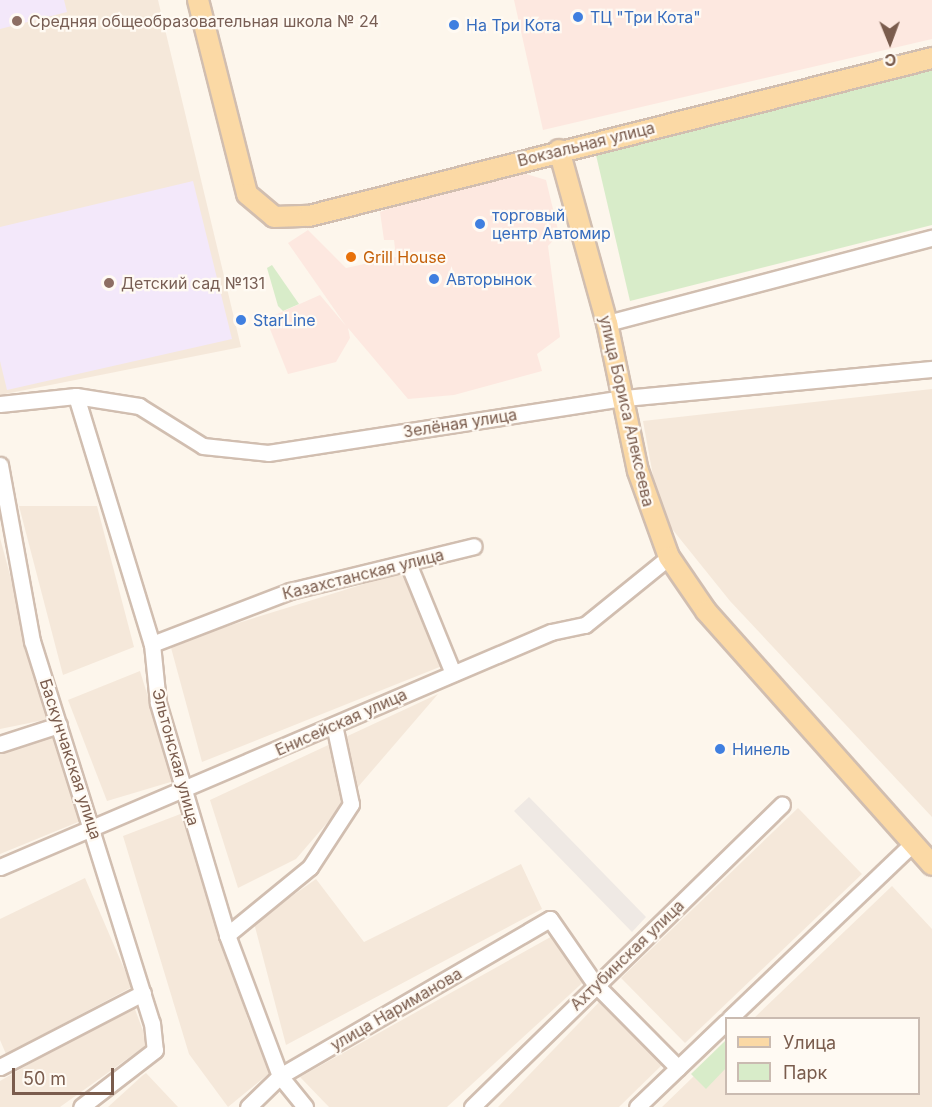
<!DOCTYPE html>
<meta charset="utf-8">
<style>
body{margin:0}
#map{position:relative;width:932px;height:1107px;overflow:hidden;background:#fdf6ec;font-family:Inter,sans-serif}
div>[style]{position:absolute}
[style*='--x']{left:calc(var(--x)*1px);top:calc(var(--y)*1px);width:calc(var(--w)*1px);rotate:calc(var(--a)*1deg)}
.residential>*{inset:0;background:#f5e8da}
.commercial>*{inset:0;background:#fde8e0}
.industrial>*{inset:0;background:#efe9e4}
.education>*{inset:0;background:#f3e8fa}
.green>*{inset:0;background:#d8ecc9}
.roads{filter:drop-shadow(2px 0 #d1beb0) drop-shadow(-2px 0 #d1beb0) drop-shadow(0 2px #d1beb0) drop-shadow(0 -2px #d1beb0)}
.minor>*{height:15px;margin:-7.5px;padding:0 7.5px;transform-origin:7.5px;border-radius:7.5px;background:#fff}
.major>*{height:20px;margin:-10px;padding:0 10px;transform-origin:10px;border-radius:10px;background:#fbd9a5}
.dots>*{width:16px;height:16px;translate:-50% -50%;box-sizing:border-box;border:3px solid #fffaf3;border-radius:50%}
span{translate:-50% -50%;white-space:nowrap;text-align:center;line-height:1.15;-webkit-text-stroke:4.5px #fffaf3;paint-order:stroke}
.shop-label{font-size:16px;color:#366cbe}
.left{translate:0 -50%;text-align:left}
.education-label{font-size:16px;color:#785e54}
.street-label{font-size:16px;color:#7a5c4d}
.food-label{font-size:16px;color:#c56008}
.legend{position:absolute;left:725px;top:1017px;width:195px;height:78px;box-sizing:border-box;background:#fffaf3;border:2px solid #cabbb1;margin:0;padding:8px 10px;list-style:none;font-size:18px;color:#7a5c4d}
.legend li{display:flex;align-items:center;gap:12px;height:30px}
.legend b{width:30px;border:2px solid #cabbb1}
.north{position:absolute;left:860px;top:12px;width:60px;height:60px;-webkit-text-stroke:4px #fffaf3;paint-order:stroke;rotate:179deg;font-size:16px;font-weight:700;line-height:24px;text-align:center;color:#7a5c4d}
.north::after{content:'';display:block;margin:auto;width:21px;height:27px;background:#7a5c4d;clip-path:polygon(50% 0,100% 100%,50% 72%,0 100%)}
.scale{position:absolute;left:12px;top:1068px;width:102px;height:27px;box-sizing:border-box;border:3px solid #7a5c4d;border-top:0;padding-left:8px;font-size:18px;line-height:21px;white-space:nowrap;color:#7a5c4d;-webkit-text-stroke:4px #fffaf3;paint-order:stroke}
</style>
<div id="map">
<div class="residential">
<div style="clip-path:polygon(0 0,158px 0,241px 347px,0 395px)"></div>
<div style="clip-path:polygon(932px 389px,932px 817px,730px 601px,660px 514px,643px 421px)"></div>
<div style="clip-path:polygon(19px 506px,97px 506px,134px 647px,63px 675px)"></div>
<div style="clip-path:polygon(0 538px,49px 719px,0 729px)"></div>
<div style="clip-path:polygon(406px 571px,442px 666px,202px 762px,170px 644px)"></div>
<div style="clip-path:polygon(140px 671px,174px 781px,107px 801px,68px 700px)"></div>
<div style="clip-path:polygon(438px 694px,296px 859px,238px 888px,210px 800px)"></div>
<div style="clip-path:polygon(54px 731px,83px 820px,0 854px,0 748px)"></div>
<div style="clip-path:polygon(798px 808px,862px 874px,685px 1043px,621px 978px)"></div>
<div style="clip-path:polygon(183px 813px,248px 1020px,272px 1071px,228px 1107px,189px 1054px,123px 836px)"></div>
<div style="clip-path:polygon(521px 864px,542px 909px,286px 1045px,254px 923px,316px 879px,364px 942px)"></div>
<div style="clip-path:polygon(85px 878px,132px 987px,6px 1054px,0 1040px,0 919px)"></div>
<div style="clip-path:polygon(892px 886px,932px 929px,932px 1107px,662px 1107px,726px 1045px,726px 1094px,918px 1094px,918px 1018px,754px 1018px)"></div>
<div style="clip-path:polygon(556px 934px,591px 975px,447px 1107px,329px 1107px,300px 1077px)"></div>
<div style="clip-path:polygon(605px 996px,667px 1060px,619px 1107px,498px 1107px)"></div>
<div style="clip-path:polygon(133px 1004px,148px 1044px,60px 1107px,0 1107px,0 1081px)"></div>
<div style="clip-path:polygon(146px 1073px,178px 1107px,108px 1107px,142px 1076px)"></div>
</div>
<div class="commercial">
<div style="clip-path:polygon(514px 0,932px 0,932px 39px,543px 130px)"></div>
<div style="clip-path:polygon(523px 173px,546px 180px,559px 234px,548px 246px,560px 337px,537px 354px,542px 371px,454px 395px,408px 399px,348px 328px,350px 338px,336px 362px,288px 374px,266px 319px,320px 295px,346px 326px,288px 243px,308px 230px,346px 268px,396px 257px,394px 240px,384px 240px,380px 212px,419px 196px)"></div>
</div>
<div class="industrial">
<div style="clip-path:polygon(529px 797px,646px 917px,632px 932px,514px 811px)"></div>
</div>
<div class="education">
<div style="clip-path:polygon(0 0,64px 0,67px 12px,0 29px)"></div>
<div style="clip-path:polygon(193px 181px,232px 339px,7px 390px,0 361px,0 227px)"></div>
</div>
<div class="green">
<div style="clip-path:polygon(932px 68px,932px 225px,630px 301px,596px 155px)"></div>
<div style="clip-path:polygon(272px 265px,299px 304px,283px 311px,278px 306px,267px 268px)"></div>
<div style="clip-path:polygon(725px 1041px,726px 1068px,706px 1089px,691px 1074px)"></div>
</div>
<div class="roads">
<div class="minor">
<div style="--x:607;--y:323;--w:336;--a:-14.7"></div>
<div style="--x:76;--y:396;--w:259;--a:73"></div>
<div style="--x:152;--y:644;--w:59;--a:84.2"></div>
<div style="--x:158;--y:703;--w:242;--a:73.4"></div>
<div style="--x:227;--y:935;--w:151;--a:69.4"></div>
<div style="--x:280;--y:1076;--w:40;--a:51"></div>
<div style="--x:0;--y:404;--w:76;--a:-6"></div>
<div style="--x:76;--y:396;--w:64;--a:9"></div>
<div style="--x:139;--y:406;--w:75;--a:32"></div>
<div style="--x:203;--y:446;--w:65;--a:6.1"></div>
<div style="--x:268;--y:453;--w:360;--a:-8.8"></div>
<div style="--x:624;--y:398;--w:309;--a:-5.4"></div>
<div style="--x:0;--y:465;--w:179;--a:79.7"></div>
<div style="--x:32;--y:641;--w:400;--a:72.6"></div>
<div style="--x:152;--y:1023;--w:27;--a:84"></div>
<div style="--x:155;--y:1050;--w:93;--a:142.4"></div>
<div style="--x:408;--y:563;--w:119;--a:67.8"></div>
<div style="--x:152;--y:644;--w:148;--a:-21"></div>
<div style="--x:290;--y:591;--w:189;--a:-13.7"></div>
<div style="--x:0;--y:744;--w:62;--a:-17.9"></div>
<div style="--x:0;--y:867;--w:599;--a:-23.1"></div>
<div style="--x:551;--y:632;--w:35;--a:-12"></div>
<div style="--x:585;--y:625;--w:108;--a:-39"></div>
<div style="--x:227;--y:935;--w:107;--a:-39.3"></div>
<div style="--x:310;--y:867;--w:75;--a:-56.9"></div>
<div style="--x:351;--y:804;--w:81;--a:-102.1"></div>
<div style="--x:730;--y:1018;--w:252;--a:-43.7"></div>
<div style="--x:0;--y:1067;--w:161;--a:-27.4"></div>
<div style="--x:248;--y:1107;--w:45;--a:-44.1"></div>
<div style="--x:280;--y:1076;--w:312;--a:-30.2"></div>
<div style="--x:550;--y:919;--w:79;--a:55.3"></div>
<div style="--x:595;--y:984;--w:118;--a:45.3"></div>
<div style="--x:472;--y:1107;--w:433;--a:-44.3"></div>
<div style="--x:637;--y:1107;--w:123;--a:-43.7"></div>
</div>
<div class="major">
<div style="--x:198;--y:0;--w:200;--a:75.8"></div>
<div style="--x:247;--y:194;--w:35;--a:40"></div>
<div style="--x:274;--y:217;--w:35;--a:-2"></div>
<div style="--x:309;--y:216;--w:643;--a:-14.23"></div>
<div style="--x:559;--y:150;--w:180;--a:74.5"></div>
<div style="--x:607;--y:323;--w:151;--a:78.2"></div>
<div style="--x:638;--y:471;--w:91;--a:70.2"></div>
<div style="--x:669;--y:557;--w:65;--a:55.6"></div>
<div style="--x:706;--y:611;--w:340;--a:48.3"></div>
</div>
</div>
<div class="dots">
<div style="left:578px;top:17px;background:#3f7fe0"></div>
<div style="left:17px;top:21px;background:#8d6e63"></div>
<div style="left:454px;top:25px;background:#3f7fe0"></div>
<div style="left:480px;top:224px;background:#3f7fe0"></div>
<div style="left:351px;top:257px;background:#e8710a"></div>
<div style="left:434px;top:279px;background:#3f7fe0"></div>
<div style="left:109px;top:283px;background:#8d6e63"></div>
<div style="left:241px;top:320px;background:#3f7fe0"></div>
<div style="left:720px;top:749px;background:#3f7fe0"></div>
</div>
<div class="shop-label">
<span class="left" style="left:590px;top:17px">ТЦ "Три Кота"</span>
<span class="left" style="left:466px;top:25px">На Три Кота</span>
<span class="left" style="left:492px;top:224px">торговый<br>центр Автомир</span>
<span class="left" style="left:446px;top:279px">Авторынок</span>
<span class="left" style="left:253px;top:320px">StarLine</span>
<span class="left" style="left:732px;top:749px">Нинель</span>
</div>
<div class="education-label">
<span class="left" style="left:29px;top:21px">Средняя общеобразовательная школа № 24</span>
<span class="left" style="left:121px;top:283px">Детский сад №131</span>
</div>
<div class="street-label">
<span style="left:586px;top:144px;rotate:-14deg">Вокзальная улица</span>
<span style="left:627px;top:411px;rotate:77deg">улица Бориса Алексеева</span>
<span style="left:460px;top:423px;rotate:-9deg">Зелёная улица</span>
<span style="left:363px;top:574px;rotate:-14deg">Казахстанская улица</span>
<span style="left:341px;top:722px;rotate:-24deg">Енисейская улица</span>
<span style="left:176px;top:757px;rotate:75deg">Эльтонская улица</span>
<span style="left:71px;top:759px;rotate:72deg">Баскунчакская улица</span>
<span style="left:627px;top:955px;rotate:-44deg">Ахтубинская улица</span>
<span style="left:396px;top:1009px;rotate:-30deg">улица Нариманова</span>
</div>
<div class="food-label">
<span class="left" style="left:363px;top:257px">Grill House</span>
</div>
<ul class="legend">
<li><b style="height:8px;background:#fbd9a5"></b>Улица</li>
<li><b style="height:16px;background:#d8ecc9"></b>Парк</li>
</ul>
<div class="north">С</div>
<div class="scale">50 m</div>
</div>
